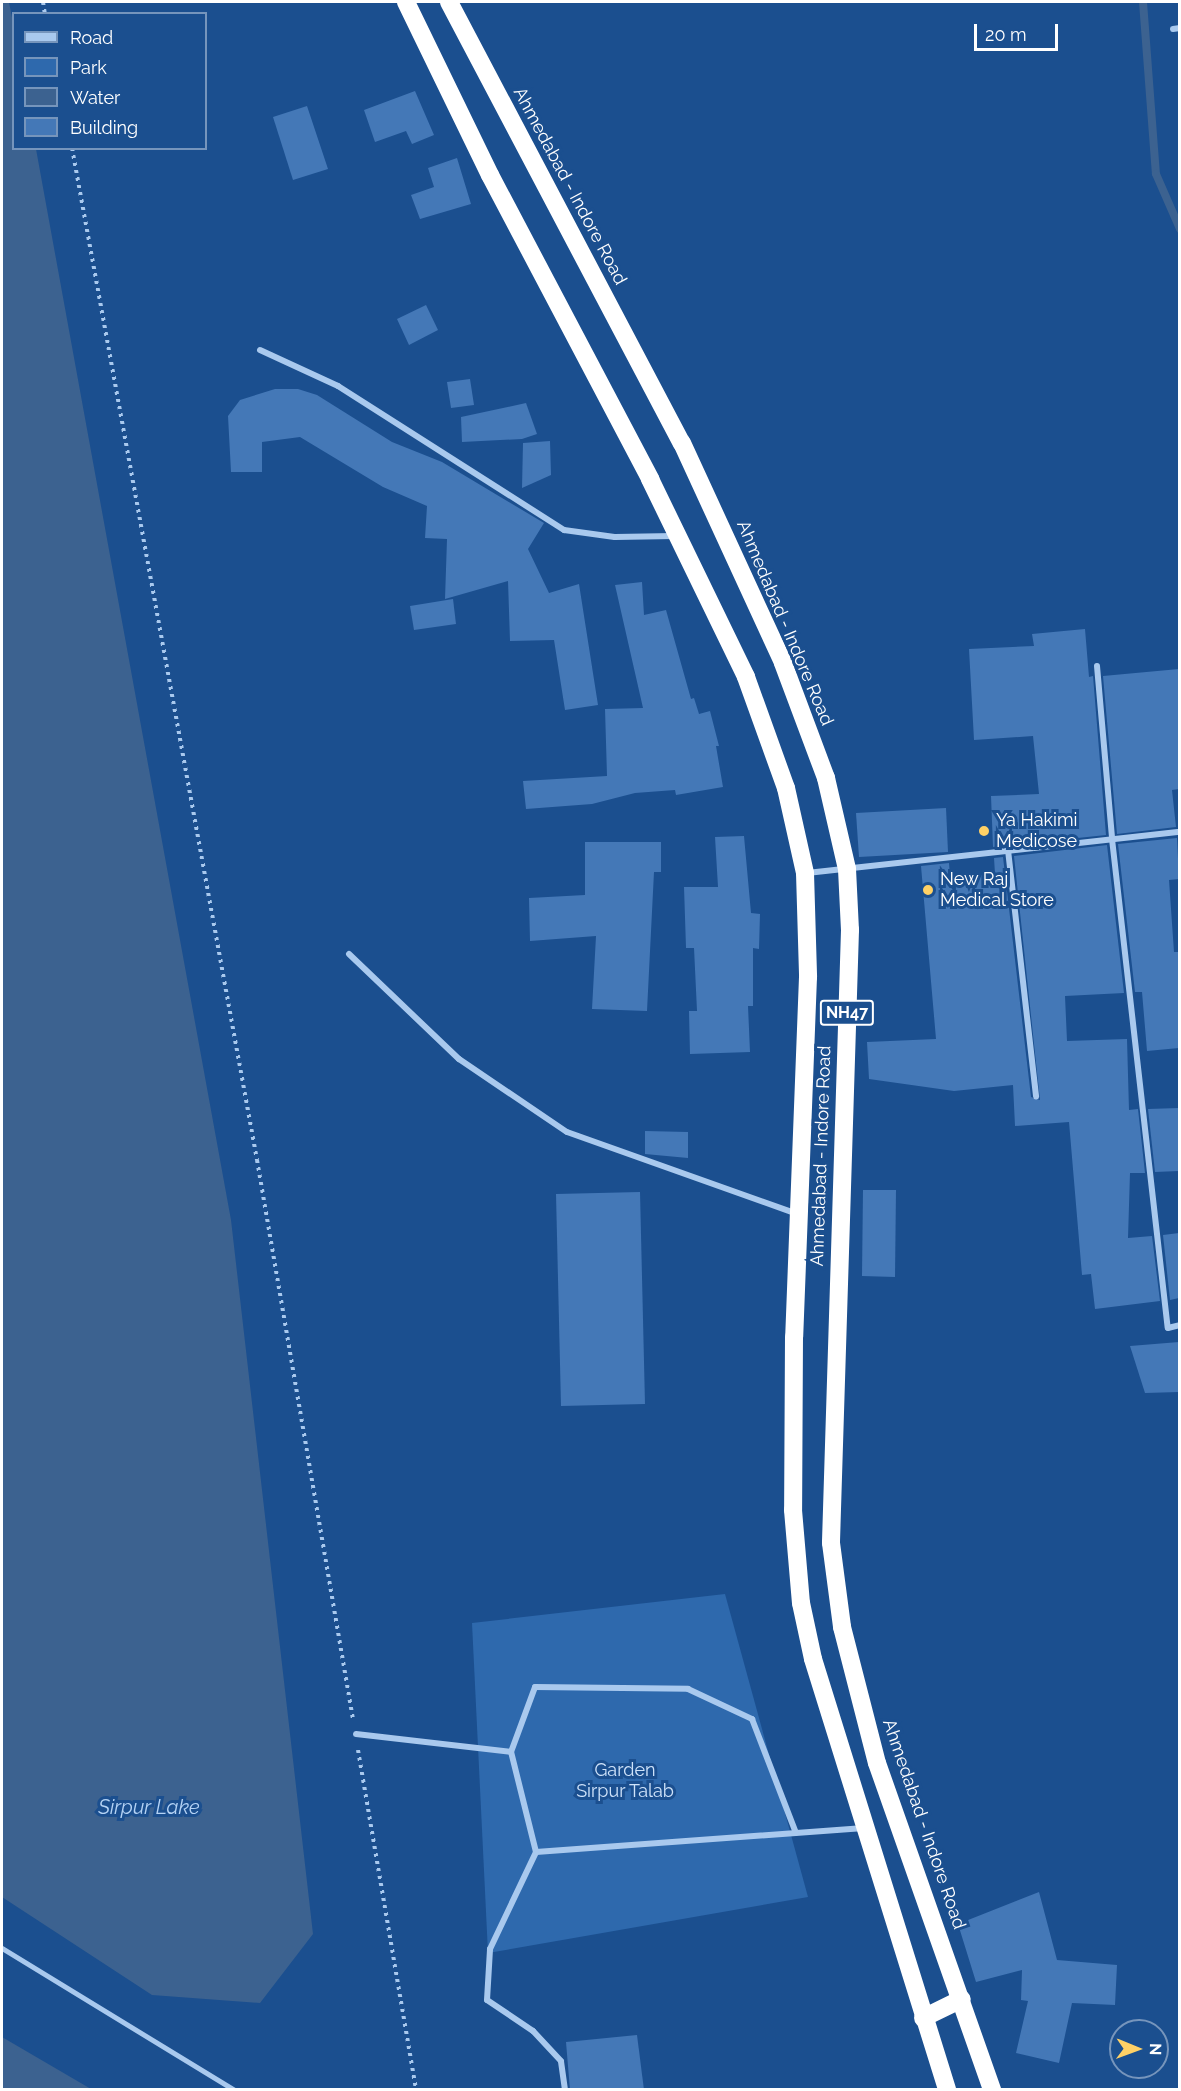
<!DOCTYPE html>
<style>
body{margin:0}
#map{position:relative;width:1181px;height:2091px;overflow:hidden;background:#1b4f8f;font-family:Raleway,sans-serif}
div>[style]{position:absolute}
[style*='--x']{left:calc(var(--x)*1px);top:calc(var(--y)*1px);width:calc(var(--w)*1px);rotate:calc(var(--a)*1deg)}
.green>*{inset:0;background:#2e69ad}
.water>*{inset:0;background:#3c6290}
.stream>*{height:8px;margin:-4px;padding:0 4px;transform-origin:4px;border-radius:4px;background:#3c6290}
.building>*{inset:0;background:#4478b7}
.path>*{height:4px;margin-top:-2px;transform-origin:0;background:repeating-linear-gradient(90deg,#a9c9ee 0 3px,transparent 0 7.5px)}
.lane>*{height:4.5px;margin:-2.25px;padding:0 2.25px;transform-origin:2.25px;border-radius:2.25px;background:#a9c9ee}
.street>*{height:6px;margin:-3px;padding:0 3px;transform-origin:3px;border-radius:3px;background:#a9c9ee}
.highway>*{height:18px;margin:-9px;padding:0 9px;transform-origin:9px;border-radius:9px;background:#fff}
.dots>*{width:16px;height:16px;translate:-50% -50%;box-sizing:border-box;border:3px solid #1b4f8f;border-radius:50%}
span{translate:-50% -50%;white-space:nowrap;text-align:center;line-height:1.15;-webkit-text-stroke:6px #1b4f8f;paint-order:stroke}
.shield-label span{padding:2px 4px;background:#1b4f8f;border:2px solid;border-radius:4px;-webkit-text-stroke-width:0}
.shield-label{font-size:16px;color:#fff;font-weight:700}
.street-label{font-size:18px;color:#fff}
.poi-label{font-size:18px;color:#fff}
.left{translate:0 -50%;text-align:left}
.park-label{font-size:18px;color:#cfe3fa}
.water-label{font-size:20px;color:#b5d3f5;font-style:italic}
.frame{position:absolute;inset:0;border:3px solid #fff;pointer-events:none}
.legend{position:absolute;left:12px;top:12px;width:195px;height:138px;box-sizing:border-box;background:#1b4f8f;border:2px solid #7695bc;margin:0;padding:8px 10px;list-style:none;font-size:18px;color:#fff}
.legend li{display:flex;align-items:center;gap:12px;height:30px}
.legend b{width:30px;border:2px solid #7695bc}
.north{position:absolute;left:1109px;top:2019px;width:60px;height:60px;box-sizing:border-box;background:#1b4f8f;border:2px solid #7695bc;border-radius:50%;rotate:91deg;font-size:16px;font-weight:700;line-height:24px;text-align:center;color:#fff}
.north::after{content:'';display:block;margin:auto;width:21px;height:27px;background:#ffd166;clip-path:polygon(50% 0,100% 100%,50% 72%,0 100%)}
.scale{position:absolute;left:974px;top:24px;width:84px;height:27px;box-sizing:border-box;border:3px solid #fff;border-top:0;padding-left:8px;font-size:18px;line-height:21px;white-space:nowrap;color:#fff;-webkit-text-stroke:4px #1b4f8f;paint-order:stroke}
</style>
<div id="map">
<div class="green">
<div style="clip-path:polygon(725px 1594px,808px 1897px,488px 1953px,472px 1623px)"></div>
</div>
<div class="water">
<div style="clip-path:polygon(2px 2px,9px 2px,13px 23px,14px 148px,36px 149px,231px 1220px,313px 1934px,260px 2003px,152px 1995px,2px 1897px)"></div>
<div style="clip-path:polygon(2px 2037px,91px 2089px,2px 2089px)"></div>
</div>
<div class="stream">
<div style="--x:1143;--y:2;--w:172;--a:85.7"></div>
<div style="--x:1156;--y:174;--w:60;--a:66.4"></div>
</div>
<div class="building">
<div style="clip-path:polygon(415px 91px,434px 135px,412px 144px,406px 131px,375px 142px,364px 110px)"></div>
<div style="clip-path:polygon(307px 106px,328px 169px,293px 180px,273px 117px)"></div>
<div style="clip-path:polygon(457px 158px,471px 204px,420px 219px,411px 195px,434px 187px,428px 168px)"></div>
<div style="clip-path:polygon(426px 305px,438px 330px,409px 345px,397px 319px)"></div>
<div style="clip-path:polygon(470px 379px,474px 405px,451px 408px,447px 382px)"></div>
<div style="clip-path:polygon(275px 389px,298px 389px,317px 395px,392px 442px,442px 462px,544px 523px,528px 549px,549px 593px,579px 584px,598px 705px,565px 710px,554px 640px,510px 641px,508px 581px,445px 599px,447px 539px,425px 538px,427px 506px,383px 487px,300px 437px,262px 442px,262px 472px,231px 472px,228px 416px,240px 400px)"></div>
<div style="clip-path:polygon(526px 403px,537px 434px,522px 439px,462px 442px,461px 417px)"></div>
<div style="clip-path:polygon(550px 441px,551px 475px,522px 488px,523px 443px)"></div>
<div style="clip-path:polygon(642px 582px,644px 615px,666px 610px,691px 699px,694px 698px,699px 714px,710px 711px,719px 746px,716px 746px,723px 787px,676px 795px,675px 790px,635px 793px,592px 804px,526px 809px,523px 781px,607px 776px,605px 709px,643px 708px,615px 585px)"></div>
<div style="clip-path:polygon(453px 599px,456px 624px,414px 630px,410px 606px)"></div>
<div style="clip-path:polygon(1085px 629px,1089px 677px,1093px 676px,1106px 835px,993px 847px,991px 796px,1039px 794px,1033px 736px,974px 740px,969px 649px,1034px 646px,1032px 634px)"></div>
<div style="clip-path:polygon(1179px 669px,1179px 789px,1172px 790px,1176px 827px,1117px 834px,1103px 676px)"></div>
<div style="clip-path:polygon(946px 808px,948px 852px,859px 857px,856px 813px)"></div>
<div style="clip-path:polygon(744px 836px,751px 913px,760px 914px,759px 949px,753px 948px,753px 1006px,748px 1006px,750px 1052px,690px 1054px,689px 1011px,697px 1011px,694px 948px,686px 948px,684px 887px,718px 887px,715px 837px)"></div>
<div style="clip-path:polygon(1177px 838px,1179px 879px,1169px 880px,1174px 952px,1179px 952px,1179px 1048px,1147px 1051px,1142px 992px,1135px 992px,1118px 844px)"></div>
<div style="clip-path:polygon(585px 842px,661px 842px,661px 872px,654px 872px,647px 1011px,592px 1009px,596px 936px,530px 941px,529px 898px,585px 895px)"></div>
<div style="clip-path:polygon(1107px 845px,1124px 993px,1065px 996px,1067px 1041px,1127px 1039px,1129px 1110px,1138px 1109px,1145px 1173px,1130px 1173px,1128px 1238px,1152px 1236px,1160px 1301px,1095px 1309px,1091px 1274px,1082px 1275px,1069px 1122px,1015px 1126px,1013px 1085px,954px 1091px,869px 1079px,867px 1042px,936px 1039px,921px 866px,949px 863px,950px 876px,995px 874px,994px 858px,1003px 857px,1031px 1097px,1040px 1100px,1014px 856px)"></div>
<div style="clip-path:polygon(1179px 1108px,1179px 1171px,1155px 1172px,1148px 1109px)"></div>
<div style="clip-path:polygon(645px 1131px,688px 1132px,688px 1158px,645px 1154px)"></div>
<div style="clip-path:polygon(863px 1190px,896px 1190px,895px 1277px,862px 1276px)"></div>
<div style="clip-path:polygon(640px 1192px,645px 1404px,561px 1406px,556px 1194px)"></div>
<div style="clip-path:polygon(1179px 1233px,1179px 1298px,1170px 1300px,1163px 1235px)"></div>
<div style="clip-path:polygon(1179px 1342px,1179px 1392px,1145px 1393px,1130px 1346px)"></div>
<div style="clip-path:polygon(1039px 1892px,1057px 1960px,1117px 1965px,1115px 2005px,1072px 2003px,1059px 2063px,1016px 2053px,1028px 2001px,1021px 2000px,1022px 1970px,976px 1982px,958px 1924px)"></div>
<div style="clip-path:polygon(637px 2035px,644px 2090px,570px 2090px,566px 2042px)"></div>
</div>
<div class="path">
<div style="--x:43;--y:2;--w:12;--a:81"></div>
<div style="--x:72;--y:148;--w:1029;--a:79.64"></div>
<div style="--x:257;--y:1160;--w:567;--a:80.26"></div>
<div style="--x:358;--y:1750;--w:345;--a:80.3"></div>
</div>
<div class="lane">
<div style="--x:2;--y:1948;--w:273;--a:31.4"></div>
</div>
<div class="street">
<div style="--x:1173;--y:29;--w:7;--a:-8"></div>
<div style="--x:260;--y:350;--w:86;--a:24.8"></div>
<div style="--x:338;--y:386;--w:268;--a:32.5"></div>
<div style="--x:564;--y:530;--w:51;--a:7.8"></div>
<div style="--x:615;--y:537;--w:59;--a:-1"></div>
<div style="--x:1097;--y:666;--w:174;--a:85"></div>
<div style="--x:1112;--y:839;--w:492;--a:83.5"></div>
<div style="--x:1168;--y:1328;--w:12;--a:-14"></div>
<div style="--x:1008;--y:850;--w:248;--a:83.5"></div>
<div style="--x:807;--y:873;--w:375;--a:-6.3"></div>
<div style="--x:349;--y:954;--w:152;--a:43.7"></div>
<div style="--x:459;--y:1059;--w:130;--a:34.1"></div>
<div style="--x:567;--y:1132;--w:242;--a:19.6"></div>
<div style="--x:356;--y:1734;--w:156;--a:6.6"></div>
<div style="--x:536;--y:1852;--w:329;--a:-4.2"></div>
<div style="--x:565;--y:2090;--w:29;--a:-98"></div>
<div style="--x:561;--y:2061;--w:41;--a:-133"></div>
<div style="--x:533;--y:2031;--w:55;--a:-146"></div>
<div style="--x:487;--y:2000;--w:51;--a:-86.6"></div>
<div style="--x:490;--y:1949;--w:107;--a:-64.6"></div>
<div style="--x:536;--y:1852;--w:103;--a:-104"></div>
<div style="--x:511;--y:1752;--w:69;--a:-69.7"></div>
<div style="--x:535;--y:1687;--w:153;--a:0.7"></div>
<div style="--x:688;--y:1689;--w:71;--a:25.1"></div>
<div style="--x:752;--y:1719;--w:122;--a:68.9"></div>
</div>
<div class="highway">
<div style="--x:406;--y:2;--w:192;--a:64.1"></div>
<div style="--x:490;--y:175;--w:344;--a:62.2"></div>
<div style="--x:650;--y:479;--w:220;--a:64.1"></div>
<div style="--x:746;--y:677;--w:118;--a:70.2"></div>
<div style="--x:786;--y:788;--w:87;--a:77.4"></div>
<div style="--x:805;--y:873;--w:104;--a:88.3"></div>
<div style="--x:808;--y:977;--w:360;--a:92.2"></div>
<div style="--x:794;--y:1337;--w:173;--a:90.3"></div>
<div style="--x:793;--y:1510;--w:93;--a:85.1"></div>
<div style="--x:801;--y:1603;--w:57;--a:77.9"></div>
<div style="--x:813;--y:1659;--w:451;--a:72.7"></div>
<div style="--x:449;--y:2;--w:499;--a:62.2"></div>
<div style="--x:682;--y:443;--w:242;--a:65.3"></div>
<div style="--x:783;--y:663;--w:123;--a:69.5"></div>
<div style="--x:826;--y:778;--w:93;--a:77"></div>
<div style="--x:847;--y:869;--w:61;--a:87.2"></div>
<div style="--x:850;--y:930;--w:613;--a:91.78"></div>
<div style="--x:831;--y:1543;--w:85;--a:82.5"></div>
<div style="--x:842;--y:1627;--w:140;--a:75.6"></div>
<div style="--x:877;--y:1763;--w:347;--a:70.6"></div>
<div style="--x:923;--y:2018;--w:43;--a:-26"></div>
</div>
<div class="dots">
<div style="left:984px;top:831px;background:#ffd166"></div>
<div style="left:928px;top:890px;background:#ffd166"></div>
</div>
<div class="shield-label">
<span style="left:847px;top:1013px">NH47</span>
</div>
<div class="street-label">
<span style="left:570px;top:186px;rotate:62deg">Ahmedabad - Indore Road</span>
<span style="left:785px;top:623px;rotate:67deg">Ahmedabad - Indore Road</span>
<span style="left:821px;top:1156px;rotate:-88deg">Ahmedabad - Indore Road</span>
<span style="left:924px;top:1824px;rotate:71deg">Ahmedabad - Indore Road</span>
</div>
<div class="poi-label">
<span class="left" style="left:996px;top:831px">Ya Hakimi<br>Medicose</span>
<span class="left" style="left:940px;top:890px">New Raj<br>Medical Store</span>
</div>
<div class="park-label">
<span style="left:625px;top:1781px">Garden<br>Sirpur Talab</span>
</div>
<div class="water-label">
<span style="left:149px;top:1807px">Sirpur Lake</span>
</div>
<div class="frame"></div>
<ul class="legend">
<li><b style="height:8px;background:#a9c9ee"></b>Road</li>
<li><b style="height:16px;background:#2e69ad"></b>Park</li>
<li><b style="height:16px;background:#3c6290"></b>Water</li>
<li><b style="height:16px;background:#4478b7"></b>Building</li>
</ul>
<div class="north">N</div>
<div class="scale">20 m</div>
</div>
